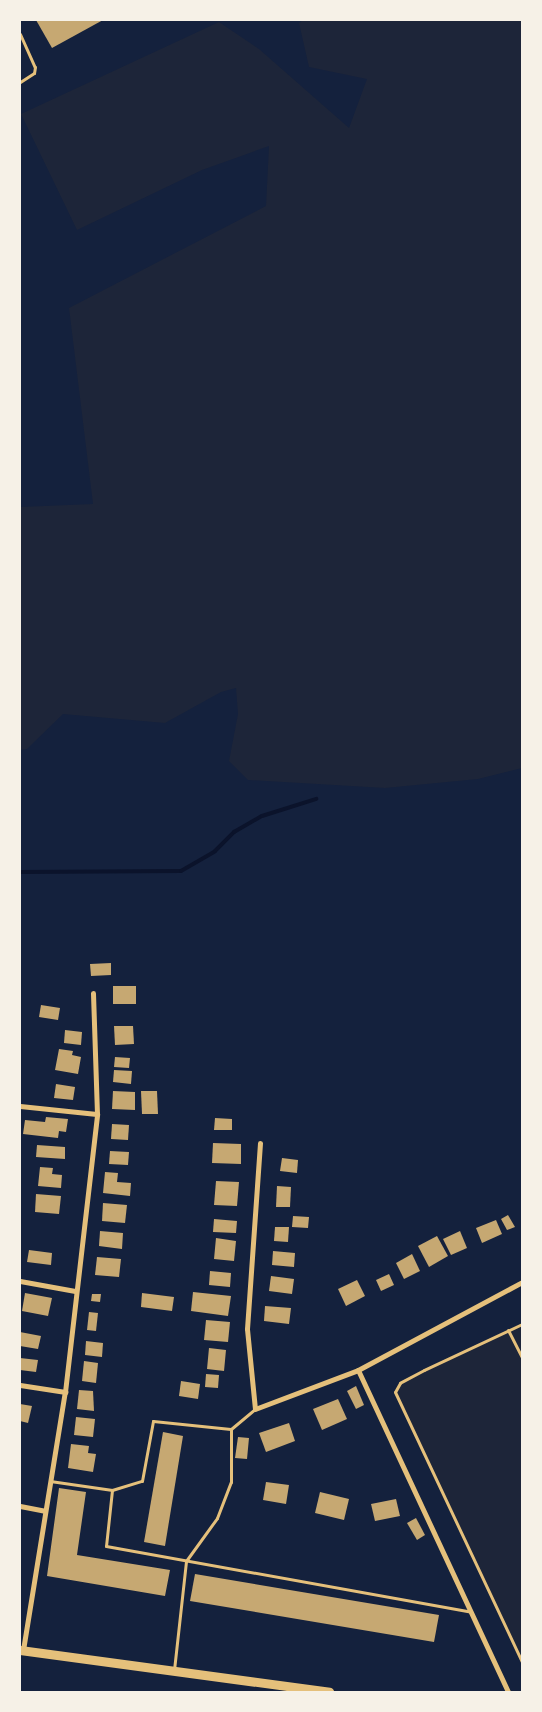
<!DOCTYPE html>
<style>
body{margin:0}
#map{position:relative;width:542px;height:1712px;overflow:hidden;background:#14213d;font-family:"PT Sans",sans-serif}
div>[style]{position:absolute}
[style*='--x']{left:calc(var(--x)*1px);top:calc(var(--y)*1px);width:calc(var(--w)*1px);rotate:calc(var(--a)*1deg)}
.green>*{inset:0;background:#1d2539}
.stream>*{height:4px;margin:-2px;padding:0 2px;transform-origin:2px;border-radius:2px;background:#0b132b}
.building>*{inset:0;background:#c6a872}
.service>*{height:3px;margin:-1.5px;padding:0 1.5px;transform-origin:1.5px;border-radius:1.5px;background:#e5c07b}
.minor>*{height:5px;margin:-2.5px;padding:0 2.5px;transform-origin:2.5px;border-radius:2.5px;background:#e5c07b}
.tertiary>*{height:9px;margin:-4.5px;padding:0 4.5px;transform-origin:4.5px;border-radius:4.5px;background:#e5c07b}
span{translate:-50% -50%;white-space:nowrap;text-align:center;line-height:1.15;-webkit-text-stroke:4px #f6f1e7;paint-order:stroke}
.frame{position:absolute;inset:0;border:21px solid #f6f1e7;pointer-events:none}
</style>
<div id="map">
<div class="green">
<div style="clip-path:polygon(303px 20px,522px 20px,522px 768px,478px 779px,385px 788px,248px 780px,229px 761px,238px 714px,236px 688px,221px 692px,165px 723px,63px 714px,27px 749px,20px 750px,20px 507px,93px 504px,69px 308px,266px 206px,269px 146px,202px 170px,77px 230px,21px 114px,219px 22px,259px 49px,349px 128px,367px 79px,309px 67px,299px 23px)"></div>
<div style="clip-path:polygon(522px 1324px,522px 1662px,395px 1392px,400px 1383px)"></div>
</div>
<div class="stream">
<div style="--x:20;--y:872;--w:161;--a:-0.4"></div>
<div style="--x:181;--y:871;--w:39;--a:-30"></div>
<div style="--x:215;--y:851;--w:27;--a:-45"></div>
<div style="--x:234;--y:832;--w:32;--a:-30"></div>
<div style="--x:262;--y:816;--w:57;--a:-17.5"></div>
</div>
<div class="building">
<div style="clip-path:polygon(36px 20px,103px 20px,52px 48px)"></div>
<div style="clip-path:polygon(111px 963px,111px 975px,91px 976px,90px 964px)"></div>
<div style="clip-path:polygon(113px 986px,136px 986px,136px 1004px,113px 1004px)"></div>
<div style="clip-path:polygon(41px 1005px,60px 1008px,58px 1020px,39px 1017px)"></div>
<div style="clip-path:polygon(114px 1026px,133px 1026px,134px 1044px,115px 1045px)"></div>
<div style="clip-path:polygon(65px 1030px,82px 1032px,81px 1045px,64px 1043px)"></div>
<div style="clip-path:polygon(59px 1049px,73px 1051px,72px 1055px,81px 1057px,78px 1074px,55px 1070px)"></div>
<div style="clip-path:polygon(115px 1057px,130px 1058px,129px 1068px,114px 1067px)"></div>
<div style="clip-path:polygon(114px 1070px,132px 1071px,131px 1084px,113px 1082px)"></div>
<div style="clip-path:polygon(56px 1084px,75px 1087px,73px 1100px,54px 1098px)"></div>
<div style="clip-path:polygon(113px 1091px,135px 1092px,135px 1110px,112px 1109px)"></div>
<div style="clip-path:polygon(141px 1091px,157px 1091px,158px 1114px,142px 1114px)"></div>
<div style="clip-path:polygon(46px 1117px,68px 1119px,66px 1132px,59px 1131px,58px 1138px,23px 1134px,25px 1120px,45px 1122px)"></div>
<div style="clip-path:polygon(215px 1118px,232px 1119px,232px 1130px,214px 1130px)"></div>
<div style="clip-path:polygon(112px 1124px,129px 1125px,128px 1140px,111px 1139px)"></div>
<div style="clip-path:polygon(213px 1143px,241px 1144px,241px 1164px,212px 1163px)"></div>
<div style="clip-path:polygon(37px 1145px,65px 1147px,65px 1159px,36px 1157px)"></div>
<div style="clip-path:polygon(110px 1151px,129px 1152px,128px 1165px,109px 1164px)"></div>
<div style="clip-path:polygon(282px 1158px,298px 1160px,297px 1173px,280px 1171px)"></div>
<div style="clip-path:polygon(40px 1167px,53px 1168px,52px 1174px,62px 1175px,61px 1188px,38px 1186px)"></div>
<div style="clip-path:polygon(105px 1172px,118px 1173px,117px 1182px,131px 1183px,130px 1196px,103px 1193px)"></div>
<div style="clip-path:polygon(216px 1181px,239px 1182px,237px 1206px,214px 1205px)"></div>
<div style="clip-path:polygon(277px 1186px,291px 1187px,290px 1207px,276px 1207px)"></div>
<div style="clip-path:polygon(36px 1194px,61px 1196px,59px 1214px,35px 1212px)"></div>
<div style="clip-path:polygon(103px 1203px,127px 1205px,125px 1223px,102px 1221px)"></div>
<div style="clip-path:polygon(508px 1215px,515px 1227px,507px 1230px,501px 1219px)"></div>
<div style="clip-path:polygon(293px 1216px,309px 1217px,308px 1228px,292px 1227px)"></div>
<div style="clip-path:polygon(214px 1219px,237px 1221px,236px 1233px,213px 1232px)"></div>
<div style="clip-path:polygon(496px 1220px,502px 1234px,482px 1243px,476px 1228px)"></div>
<div style="clip-path:polygon(275px 1227px,289px 1227px,288px 1242px,274px 1241px)"></div>
<div style="clip-path:polygon(100px 1231px,123px 1233px,122px 1249px,99px 1246px)"></div>
<div style="clip-path:polygon(460px 1231px,467px 1248px,451px 1255px,443px 1239px)"></div>
<div style="clip-path:polygon(437px 1236px,448px 1256px,429px 1267px,418px 1246px)"></div>
<div style="clip-path:polygon(216px 1238px,236px 1241px,234px 1261px,214px 1259px)"></div>
<div style="clip-path:polygon(29px 1250px,52px 1253px,51px 1265px,27px 1262px)"></div>
<div style="clip-path:polygon(273px 1251px,295px 1253px,294px 1267px,272px 1265px)"></div>
<div style="clip-path:polygon(412px 1254px,420px 1271px,404px 1279px,396px 1263px)"></div>
<div style="clip-path:polygon(97px 1257px,121px 1259px,119px 1277px,95px 1275px)"></div>
<div style="clip-path:polygon(210px 1271px,231px 1273px,230px 1287px,209px 1285px)"></div>
<div style="clip-path:polygon(389px 1274px,394px 1285px,381px 1291px,376px 1280px)"></div>
<div style="clip-path:polygon(271px 1276px,294px 1279px,292px 1294px,269px 1291px)"></div>
<div style="clip-path:polygon(357px 1280px,365px 1296px,346px 1306px,338px 1289px)"></div>
<div style="clip-path:polygon(193px 1292px,231px 1296px,228px 1316px,191px 1311px)"></div>
<div style="clip-path:polygon(25px 1293px,52px 1298px,48px 1316px,22px 1311px)"></div>
<div style="clip-path:polygon(142px 1293px,174px 1297px,172px 1311px,141px 1307px)"></div>
<div style="clip-path:polygon(92px 1294px,101px 1294px,100px 1302px,91px 1301px)"></div>
<div style="clip-path:polygon(265px 1306px,291px 1308px,289px 1324px,264px 1321px)"></div>
<div style="clip-path:polygon(89px 1312px,98px 1313px,96px 1331px,87px 1330px)"></div>
<div style="clip-path:polygon(206px 1320px,230px 1322px,228px 1342px,204px 1340px)"></div>
<div style="clip-path:polygon(20px 1332px,41px 1336px,38px 1349px,20px 1346px)"></div>
<div style="clip-path:polygon(86px 1341px,103px 1343px,102px 1357px,85px 1355px)"></div>
<div style="clip-path:polygon(209px 1348px,226px 1350px,224px 1371px,207px 1369px)"></div>
<div style="clip-path:polygon(20px 1358px,38px 1360px,36px 1372px,20px 1370px)"></div>
<div style="clip-path:polygon(84px 1361px,98px 1363px,96px 1383px,82px 1381px)"></div>
<div style="clip-path:polygon(206px 1374px,219px 1375px,218px 1388px,205px 1387px)"></div>
<div style="clip-path:polygon(181px 1381px,200px 1384px,198px 1399px,179px 1396px)"></div>
<div style="clip-path:polygon(356px 1386px,364px 1405px,356px 1409px,347px 1391px)"></div>
<div style="clip-path:polygon(79px 1390px,93px 1391px,94px 1411px,77px 1409px)"></div>
<div style="clip-path:polygon(338px 1399px,347px 1419px,322px 1430px,313px 1409px)"></div>
<div style="clip-path:polygon(20px 1404px,32px 1406px,28px 1423px,20px 1421px)"></div>
<div style="clip-path:polygon(76px 1417px,95px 1419px,93px 1437px,74px 1435px)"></div>
<div style="clip-path:polygon(289px 1423px,295px 1441px,266px 1452px,259px 1433px)"></div>
<div style="clip-path:polygon(163px 1432px,183px 1436px,165px 1546px,144px 1542px)"></div>
<div style="clip-path:polygon(238px 1437px,249px 1438px,247px 1459px,235px 1458px)"></div>
<div style="clip-path:polygon(71px 1444px,89px 1446px,88px 1453px,96px 1454px,93px 1472px,68px 1468px)"></div>
<div style="clip-path:polygon(266px 1482px,289px 1485px,286px 1504px,263px 1500px)"></div>
<div style="clip-path:polygon(59px 1488px,86px 1492px,77px 1555px,170px 1570px,165px 1596px,47px 1576px)"></div>
<div style="clip-path:polygon(320px 1492px,349px 1499px,344px 1520px,315px 1513px)"></div>
<div style="clip-path:polygon(396px 1499px,400px 1516px,375px 1521px,371px 1504px)"></div>
<div style="clip-path:polygon(416px 1518px,425px 1535px,417px 1540px,407px 1523px)"></div>
<div style="clip-path:polygon(195px 1574px,439px 1615px,434px 1642px,190px 1601px)"></div>
</div>
<div class="service">
<div style="--x:20;--y:34;--w:36;--a:66"></div>
<div style="--x:35;--y:67;--w:6;--a:99"></div>
<div style="--x:34;--y:73;--w:17;--a:147"></div>
<div style="--x:522;--y:1324;--w:108;--a:154.9"></div>
<div style="--x:424;--y:1370;--w:27;--a:152"></div>
<div style="--x:400;--y:1383;--w:10;--a:119"></div>
<div style="--x:395;--y:1392;--w:298;--a:64.8"></div>
<div style="--x:508;--y:1330;--w:31;--a:63"></div>
<div style="--x:50;--y:1481;--w:63;--a:8.3"></div>
<div style="--x:112;--y:1490;--w:31;--a:-17"></div>
<div style="--x:142;--y:1481;--w:61;--a:-79.6"></div>
<div style="--x:153;--y:1421;--w:78;--a:5.9"></div>
<div style="--x:231;--y:1429;--w:31;--a:-40"></div>
<div style="--x:112;--y:1490;--w:56;--a:96.1"></div>
<div style="--x:106;--y:1546;--w:371;--a:10.2"></div>
<div style="--x:174;--y:1670;--w:110;--a:-83.7"></div>
<div style="--x:186;--y:1561;--w:53;--a:-54.2"></div>
<div style="--x:217;--y:1518;--w:39;--a:-69"></div>
<div style="--x:231;--y:1482;--w:53;--a:-90"></div>
</div>
<div class="minor">
<div style="--x:20;--y:1106;--w:77;--a:5.9"></div>
<div style="--x:260;--y:1143;--w:186;--a:94"></div>
<div style="--x:247;--y:1329;--w:80;--a:84.3"></div>
<div style="--x:255;--y:1409;--w:110;--a:-20.7"></div>
<div style="--x:358;--y:1370;--w:186;--a:-28.2"></div>
<div style="--x:20;--y:1281;--w:56;--a:10.3"></div>
<div style="--x:358;--y:1370;--w:355;--a:65"></div>
<div style="--x:20;--y:1385;--w:46;--a:8.8"></div>
<div style="--x:20;--y:1506;--w:25;--a:11"></div>
<div style="--x:23;--y:1650;--w:261;--a:-80.8"></div>
<div style="--x:65;--y:1392;--w:280;--a:-83.4"></div>
<div style="--x:97;--y:1114;--w:121;--a:-91.9"></div>
</div>
<div class="tertiary">
<div style="--x:20;--y:1650;--w:312;--a:7.7"></div>
</div>
<div class="frame"></div>
</div>
